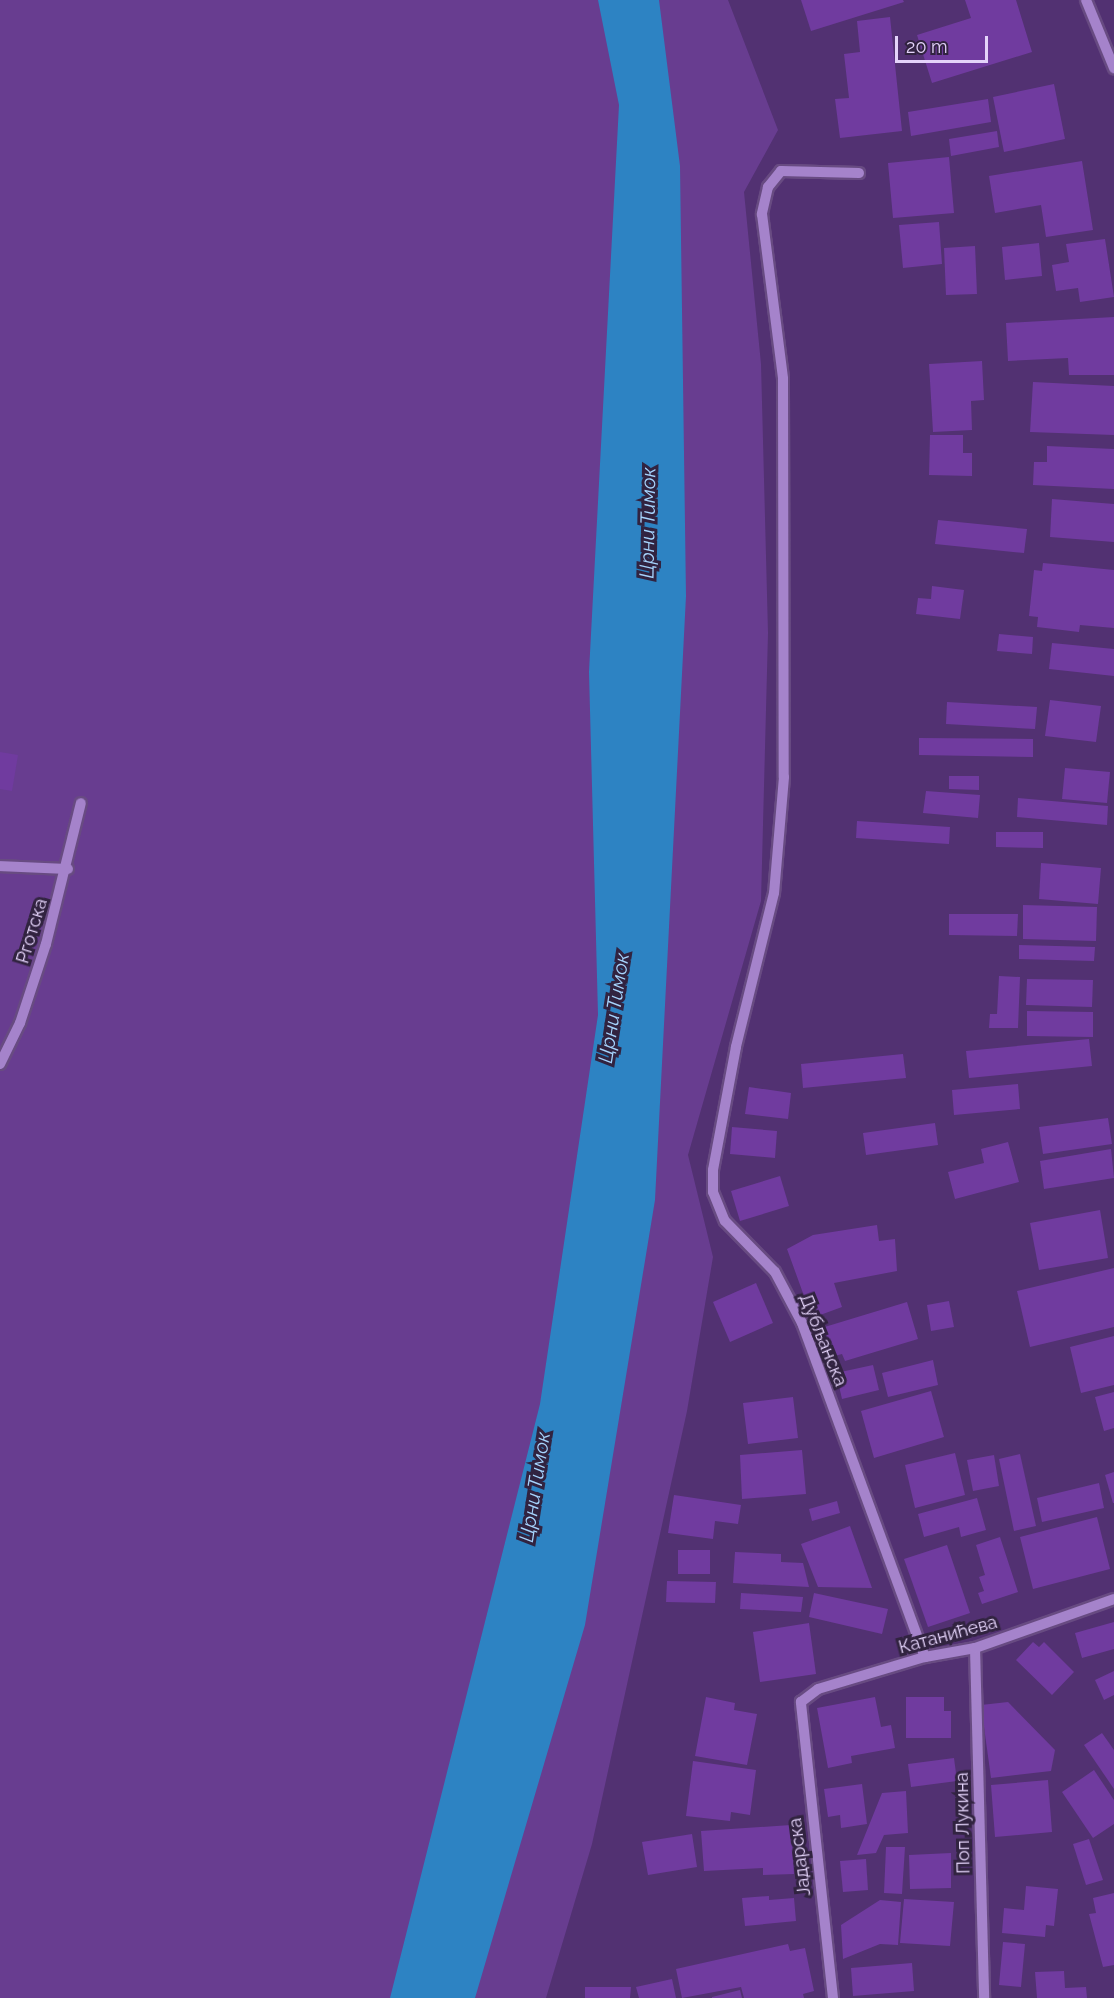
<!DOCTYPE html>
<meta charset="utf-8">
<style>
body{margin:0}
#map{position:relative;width:1114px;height:1998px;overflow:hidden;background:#523172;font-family:Raleway,sans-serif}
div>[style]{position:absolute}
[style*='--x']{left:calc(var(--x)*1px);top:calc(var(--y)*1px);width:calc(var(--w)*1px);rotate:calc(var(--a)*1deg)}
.green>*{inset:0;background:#683d90}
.water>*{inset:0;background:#2d83c3}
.building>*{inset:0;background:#703b9f}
.roads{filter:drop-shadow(2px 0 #684b82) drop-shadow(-2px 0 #684b82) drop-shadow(0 2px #684b82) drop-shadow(0 -2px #684b82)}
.minor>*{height:10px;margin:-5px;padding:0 5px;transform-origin:5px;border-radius:5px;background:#a583cb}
span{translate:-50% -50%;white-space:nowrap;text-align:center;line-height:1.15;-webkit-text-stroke:6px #312340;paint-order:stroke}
.street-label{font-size:18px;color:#e4d3fa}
.water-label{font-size:20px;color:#a6d4fd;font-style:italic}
.scale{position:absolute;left:895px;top:36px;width:93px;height:27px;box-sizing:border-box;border:3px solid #e4d3fa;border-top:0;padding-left:8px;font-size:18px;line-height:21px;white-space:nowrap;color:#e4d3fa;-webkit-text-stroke:4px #312340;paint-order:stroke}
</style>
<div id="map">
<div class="green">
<div style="clip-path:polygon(0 0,728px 0,778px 130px,744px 192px,761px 364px,768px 633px,761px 901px,688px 1155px,713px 1257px,687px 1411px,592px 1844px,546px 1998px,0 1998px)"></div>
</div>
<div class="water">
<div style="clip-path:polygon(598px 0,659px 0,680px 166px,686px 596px,655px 1200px,585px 1625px,475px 1998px,390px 1998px,540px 1404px,598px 1015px,589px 672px,619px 105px)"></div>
</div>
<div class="building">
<div style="clip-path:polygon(801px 0,903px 0,904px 2px,811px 31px)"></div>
<div style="clip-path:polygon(965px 0,1016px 0,1032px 52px,932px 83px,917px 35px,971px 18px)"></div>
<div style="clip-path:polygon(890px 17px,902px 131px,840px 138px,835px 99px,849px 98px,844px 54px,860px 52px,857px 21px)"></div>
<div style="clip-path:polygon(1054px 84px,1065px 139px,1004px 152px,993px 97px)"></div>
<div style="clip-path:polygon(988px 99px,991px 122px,911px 136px,908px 112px)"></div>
<div style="clip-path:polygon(997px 131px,999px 147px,951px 156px,949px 139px)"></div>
<div style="clip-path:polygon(949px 157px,954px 213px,893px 218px,888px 163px)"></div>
<div style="clip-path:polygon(1082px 161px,1093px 230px,1046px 237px,1041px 205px,995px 213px,989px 176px)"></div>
<div style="clip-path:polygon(939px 222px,942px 264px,903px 268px,899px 225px)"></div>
<div style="clip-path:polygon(1105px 239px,1114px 297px,1080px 302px,1078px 288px,1056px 291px,1052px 265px,1069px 262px,1066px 244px)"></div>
<div style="clip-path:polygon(1039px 243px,1042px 276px,1005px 280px,1002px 247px)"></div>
<div style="clip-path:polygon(975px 246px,977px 294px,946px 295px,944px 248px)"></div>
<div style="clip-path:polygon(1114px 317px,1114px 375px,1069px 375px,1068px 358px,1008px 361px,1006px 323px)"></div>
<div style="clip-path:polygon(982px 361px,984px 400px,971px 401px,972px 430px,933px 432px,929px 364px)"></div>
<div style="clip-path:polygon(1033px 382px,1114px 386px,1114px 435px,1030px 432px)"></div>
<div style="clip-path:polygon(930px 435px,963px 435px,963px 453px,972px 453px,972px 476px,929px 475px)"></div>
<div style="clip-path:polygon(1047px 446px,1114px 449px,1114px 489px,1033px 485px,1034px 462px,1047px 462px)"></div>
<div style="clip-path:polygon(1052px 499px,1114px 504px,1114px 542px,1050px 537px)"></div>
<div style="clip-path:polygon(938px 520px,1027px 529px,1024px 553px,935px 544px)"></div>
<div style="clip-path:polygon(1043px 563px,1114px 570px,1114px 628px,1080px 625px,1079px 632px,1037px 627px,1038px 617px,1029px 616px,1034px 570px,1042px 571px)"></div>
<div style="clip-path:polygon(932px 586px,964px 590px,960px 619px,916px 614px,918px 598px,931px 599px)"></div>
<div style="clip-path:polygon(999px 634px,1033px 637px,1032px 654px,997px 651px)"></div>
<div style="clip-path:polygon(1052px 643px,1114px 649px,1114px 676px,1049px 669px)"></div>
<div style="clip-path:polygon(1050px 700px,1101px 706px,1096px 742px,1045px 736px)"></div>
<div style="clip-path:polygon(947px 702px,1037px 707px,1035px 729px,946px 724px)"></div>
<div style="clip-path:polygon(919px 738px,1033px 739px,1033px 757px,919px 755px)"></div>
<div style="clip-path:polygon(0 752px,18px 755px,12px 791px,0 789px)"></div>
<div style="clip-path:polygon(1065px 768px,1110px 772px,1107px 803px,1062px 799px)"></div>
<div style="clip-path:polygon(949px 776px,979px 776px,979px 790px,949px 789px)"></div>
<div style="clip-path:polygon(926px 791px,980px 795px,978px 818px,923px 813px)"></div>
<div style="clip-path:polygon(1018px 798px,1108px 806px,1107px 825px,1017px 817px)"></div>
<div style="clip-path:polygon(857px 821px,950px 827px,949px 844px,856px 838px)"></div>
<div style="clip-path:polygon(996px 832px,1043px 832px,1043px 848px,996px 847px)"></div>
<div style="clip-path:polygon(1041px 863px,1101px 868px,1098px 904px,1039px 899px)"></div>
<div style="clip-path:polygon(1023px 905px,1097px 907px,1096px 941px,1023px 939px)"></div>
<div style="clip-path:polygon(949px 914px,1018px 914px,1017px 936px,949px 935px)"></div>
<div style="clip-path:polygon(1019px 945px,1095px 947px,1094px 961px,1019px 959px)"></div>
<div style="clip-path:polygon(999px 976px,1020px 977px,1018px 1028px,989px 1028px,990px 1014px,997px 1014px)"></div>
<div style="clip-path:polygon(1027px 979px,1093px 980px,1092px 1007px,1026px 1005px)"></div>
<div style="clip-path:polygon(1027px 1011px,1093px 1012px,1093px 1037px,1027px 1036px)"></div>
<div style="clip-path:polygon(1089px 1039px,1092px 1066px,969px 1078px,966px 1051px)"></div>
<div style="clip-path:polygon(903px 1054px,906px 1078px,803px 1088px,801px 1064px)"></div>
<div style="clip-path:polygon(1018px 1084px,1020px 1109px,954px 1115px,952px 1090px)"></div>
<div style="clip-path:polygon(749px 1087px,791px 1093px,788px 1119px,745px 1114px)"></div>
<div style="clip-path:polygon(1108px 1118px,1112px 1144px,1043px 1154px,1039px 1127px)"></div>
<div style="clip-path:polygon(935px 1123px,938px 1145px,866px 1155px,863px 1133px)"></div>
<div style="clip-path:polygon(732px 1127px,777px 1131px,775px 1158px,730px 1154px)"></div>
<div style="clip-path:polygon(1008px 1142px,1019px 1182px,955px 1199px,948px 1172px,984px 1163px,981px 1149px)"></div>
<div style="clip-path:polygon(1111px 1149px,1114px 1178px,1044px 1189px,1040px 1161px)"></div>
<div style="clip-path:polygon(780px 1176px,789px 1206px,740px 1221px,731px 1191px)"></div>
<div style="clip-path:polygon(1100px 1210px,1108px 1258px,1039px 1270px,1030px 1223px)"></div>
<div style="clip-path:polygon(877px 1225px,879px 1241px,895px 1239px,897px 1271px,834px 1283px,842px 1307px,812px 1318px,787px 1249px,813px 1235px)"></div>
<div style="clip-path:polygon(1114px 1268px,1114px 1327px,1030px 1347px,1017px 1291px)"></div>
<div style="clip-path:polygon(756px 1283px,773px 1323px,730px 1342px,713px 1302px)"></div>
<div style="clip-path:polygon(949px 1301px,954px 1327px,931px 1331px,927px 1305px)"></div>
<div style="clip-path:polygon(907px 1302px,918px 1339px,845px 1361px,842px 1354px,827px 1358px,818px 1329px)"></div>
<div style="clip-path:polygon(1114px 1336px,1114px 1385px,1081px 1393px,1070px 1347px)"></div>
<div style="clip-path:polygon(933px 1360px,938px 1385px,888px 1397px,882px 1373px)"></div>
<div style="clip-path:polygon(873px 1365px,879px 1390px,842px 1399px,836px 1373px)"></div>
<div style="clip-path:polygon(931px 1391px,944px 1437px,874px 1458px,861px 1411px)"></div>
<div style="clip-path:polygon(1114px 1392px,1114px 1428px,1104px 1431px,1095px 1397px)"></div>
<div style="clip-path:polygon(793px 1397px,798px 1438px,748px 1444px,743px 1403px)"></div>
<div style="clip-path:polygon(802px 1450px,806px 1494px,742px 1499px,740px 1455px)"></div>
<div style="clip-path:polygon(955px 1453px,965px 1495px,915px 1508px,905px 1465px)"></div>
<div style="clip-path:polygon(1020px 1454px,1036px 1526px,1014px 1531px,999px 1459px)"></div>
<div style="clip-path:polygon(994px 1455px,999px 1486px,973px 1491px,967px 1460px)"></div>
<div style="clip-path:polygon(1114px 1472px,1114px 1503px,1113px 1503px,1105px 1475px)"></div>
<div style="clip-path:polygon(1099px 1483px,1104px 1508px,1042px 1522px,1037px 1498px)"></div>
<div style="clip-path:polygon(674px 1495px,741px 1505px,738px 1524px,715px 1521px,713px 1539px,668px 1533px)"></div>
<div style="clip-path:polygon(977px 1498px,986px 1530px,961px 1537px,959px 1527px,924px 1537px,918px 1514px)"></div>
<div style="clip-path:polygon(837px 1501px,840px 1513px,812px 1521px,809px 1509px)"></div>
<div style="clip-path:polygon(1097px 1517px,1110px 1569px,1033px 1589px,1020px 1537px)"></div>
<div style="clip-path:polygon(850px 1526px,872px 1588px,818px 1587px,801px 1544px)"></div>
<div style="clip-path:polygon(1000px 1537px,1018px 1592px,982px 1604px,978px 1593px,984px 1591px,979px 1577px,985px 1575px,976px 1545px)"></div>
<div style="clip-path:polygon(947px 1545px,970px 1613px,928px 1627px,904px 1559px)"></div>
<div style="clip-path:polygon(678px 1550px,710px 1550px,710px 1574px,678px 1574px)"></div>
<div style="clip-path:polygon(735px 1552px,781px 1554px,781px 1562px,803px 1563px,809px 1587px,733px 1583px)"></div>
<div style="clip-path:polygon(667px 1581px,716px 1582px,715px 1603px,666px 1602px)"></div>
<div style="clip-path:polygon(741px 1593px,803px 1597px,801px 1612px,740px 1609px)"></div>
<div style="clip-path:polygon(814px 1593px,888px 1609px,882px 1634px,809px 1617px)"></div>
<div style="clip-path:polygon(1114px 1622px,1114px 1649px,1082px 1658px,1075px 1633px)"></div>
<div style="clip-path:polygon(809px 1623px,816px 1674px,760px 1682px,753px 1632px)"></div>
<div style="clip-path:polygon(1033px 1642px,1039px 1647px,1044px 1642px,1074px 1672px,1052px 1695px,1016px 1660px)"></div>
<div style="clip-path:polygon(1114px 1671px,1114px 1695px,1104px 1700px,1095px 1680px)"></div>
<div style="clip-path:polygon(706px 1697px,735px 1703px,734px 1710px,757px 1714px,747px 1765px,695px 1756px)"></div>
<div style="clip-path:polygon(875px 1697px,881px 1727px,891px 1725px,895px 1748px,851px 1756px,852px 1763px,828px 1768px,817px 1708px)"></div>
<div style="clip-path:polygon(906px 1697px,944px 1697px,944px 1711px,951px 1711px,951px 1738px,906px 1738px)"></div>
<div style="clip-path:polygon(1008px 1702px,1055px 1750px,1051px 1771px,991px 1778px,981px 1705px)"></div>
<div style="clip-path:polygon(1102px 1733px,1114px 1750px,1114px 1789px,1084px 1745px)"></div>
<div style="clip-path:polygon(954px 1758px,957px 1781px,911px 1787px,908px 1764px)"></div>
<div style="clip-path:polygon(693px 1761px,756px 1770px,750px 1815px,731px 1812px,730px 1821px,686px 1816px)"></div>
<div style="clip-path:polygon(1094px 1770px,1114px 1800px,1114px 1824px,1093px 1838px,1062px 1792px)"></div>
<div style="clip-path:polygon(1048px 1780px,1052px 1832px,995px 1837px,991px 1785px)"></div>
<div style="clip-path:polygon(862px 1784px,867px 1824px,841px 1828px,840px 1815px,828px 1817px,824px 1789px)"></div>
<div style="clip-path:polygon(906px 1791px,908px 1833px,884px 1835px,876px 1853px,857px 1855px,882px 1793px)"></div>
<div style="clip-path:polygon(791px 1825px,794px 1874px,763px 1875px,763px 1868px,704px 1871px,701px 1831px)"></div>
<div style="clip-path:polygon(692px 1834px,697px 1867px,648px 1875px,642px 1842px)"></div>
<div style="clip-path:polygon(1089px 1839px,1103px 1880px,1086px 1885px,1073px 1844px)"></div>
<div style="clip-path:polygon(886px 1847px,905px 1847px,902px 1894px,884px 1893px)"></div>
<div style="clip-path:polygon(951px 1853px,951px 1888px,910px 1889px,909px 1855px)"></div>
<div style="clip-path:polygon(866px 1859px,868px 1890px,843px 1892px,840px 1861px)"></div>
<div style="clip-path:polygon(1026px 1886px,1058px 1889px,1054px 1926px,1046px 1925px,1045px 1937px,1002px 1933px,1004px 1908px,1024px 1910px)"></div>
<div style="clip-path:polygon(1114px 1893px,1114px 1965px,1103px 1967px,1089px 1914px,1096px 1913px,1093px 1898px)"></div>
<div style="clip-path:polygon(769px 1896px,769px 1900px,794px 1898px,796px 1921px,745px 1926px,742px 1898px)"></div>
<div style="clip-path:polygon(904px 1899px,954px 1902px,950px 1946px,900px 1943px)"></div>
<div style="clip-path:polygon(880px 1900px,901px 1902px,898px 1945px,880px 1944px,843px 1959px,841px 1925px)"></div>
<div style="clip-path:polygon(1003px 1942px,1025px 1944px,1021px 1987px,999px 1985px)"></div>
<div style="clip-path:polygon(788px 1944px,790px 1951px,805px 1948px,814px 1991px,803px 1994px,804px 1998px,744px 1998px,741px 1987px,682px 1998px,676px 1969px)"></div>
<div style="clip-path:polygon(912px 1963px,914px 1991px,853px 1996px,851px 1968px)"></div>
<div style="clip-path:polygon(1064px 1971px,1065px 1988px,1086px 1987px,1087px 1998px,1037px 1998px,1035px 1972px)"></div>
<div style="clip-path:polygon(672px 1979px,676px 1998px,639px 1998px,636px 1987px)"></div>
<div style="clip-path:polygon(585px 1987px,631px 1987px,630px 1998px,585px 1998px)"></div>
<div style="clip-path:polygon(740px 1990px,742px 1998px,712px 1998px,712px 1997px)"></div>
</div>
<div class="roads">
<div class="minor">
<div style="--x:1086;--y:0;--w:74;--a:67.6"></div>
<div style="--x:859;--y:173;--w:78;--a:-178.5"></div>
<div style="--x:781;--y:171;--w:21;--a:129"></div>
<div style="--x:768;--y:187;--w:28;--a:103"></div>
<div style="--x:762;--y:214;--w:166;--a:82.7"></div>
<div style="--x:783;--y:379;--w:398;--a:89.9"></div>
<div style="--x:784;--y:777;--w:116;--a:94.9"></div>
<div style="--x:774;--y:893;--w:159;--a:103.9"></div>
<div style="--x:736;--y:1047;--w:125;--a:100.6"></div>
<div style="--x:713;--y:1170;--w:22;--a:90"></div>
<div style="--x:713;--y:1192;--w:31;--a:68"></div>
<div style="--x:725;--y:1221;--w:71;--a:45.6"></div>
<div style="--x:775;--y:1272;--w:58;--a:62.1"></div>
<div style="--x:802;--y:1323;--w:356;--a:69.8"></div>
<div style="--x:0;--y:866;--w:68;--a:2.5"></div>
<div style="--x:0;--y:1064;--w:46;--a:-64"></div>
<div style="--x:20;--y:1023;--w:83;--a:-71.8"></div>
<div style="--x:46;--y:944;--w:145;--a:-76.1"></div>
<div style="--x:975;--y:1648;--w:350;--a:88.5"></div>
<div style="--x:833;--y:1998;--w:298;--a:-96.2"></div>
<div style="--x:801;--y:1702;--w:21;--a:-37"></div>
<div style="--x:818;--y:1689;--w:112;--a:-16.7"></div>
<div style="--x:925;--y:1657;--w:51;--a:-10.2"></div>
<div style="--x:975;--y:1648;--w:147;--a:-19.4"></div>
</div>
</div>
<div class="street-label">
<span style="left:32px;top:931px;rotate:-73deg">Рготска</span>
<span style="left:823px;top:1340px;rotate:68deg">Дубљанска</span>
<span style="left:948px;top:1635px;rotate:-15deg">Катанићева</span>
<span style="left:963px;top:1823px;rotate:-91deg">Поп Лукина</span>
<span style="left:800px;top:1857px;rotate:-97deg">Јадарска</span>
</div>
<div class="water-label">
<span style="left:648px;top:523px;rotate:-89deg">Црни Тимок</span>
<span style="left:614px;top:1008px;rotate:-81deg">Црни Тимок</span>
<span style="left:535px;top:1487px;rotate:-81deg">Црни Тимок</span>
</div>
<div class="scale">20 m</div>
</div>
